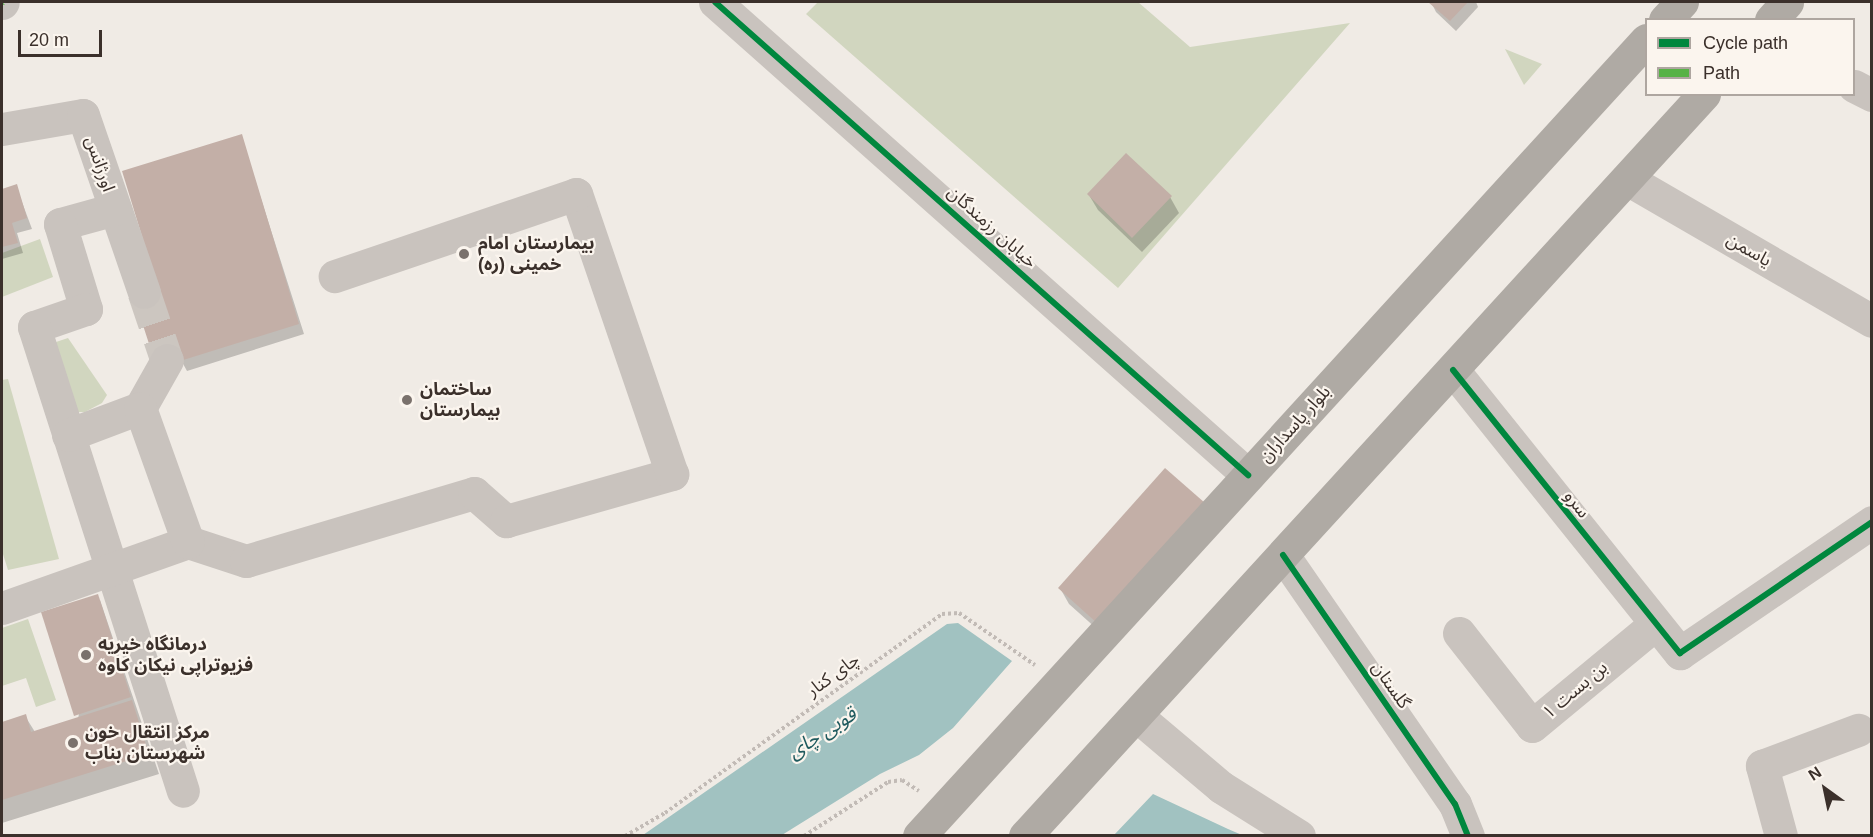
<!DOCTYPE html>
<meta charset="utf-8">
<style>
body{margin:0}
#map{position:relative;width:1873px;height:837px;overflow:hidden;background:#f0ebe5;font-family:Arial,"Noto Sans Arabic",sans-serif}
div>[style]{position:absolute}
[style*='--x']{left:calc(var(--x)*1px);top:calc(var(--y)*1px);width:calc(var(--w)*1px);rotate:calc(var(--a)*1deg)}
.green>*{inset:0;background:#d1d6bf}
.water>*{inset:0;background:#a1c2c1}
.shadow>*{inset:0;background:#0003}
.building>*{inset:0;background:#c3afa7}
.minor-tunnel>*{height:33px;margin-top:-16.5px;transform-origin:0;background:repeating-linear-gradient(90deg,#ccc6c0 0 33px,transparent 0 49px)}
.path>*{height:4px;margin-top:-2px;transform-origin:0;background:repeating-linear-gradient(90deg,#c2bbb6 0 3px,transparent 0 6px)}
.minor>*{height:33px;margin:-16.5px;padding:0 16.5px;transform-origin:16.5px;border-radius:16.5px;background:#c9c3be}
.highway>*{height:33px;margin:-16.5px;padding:0 16.5px;transform-origin:16.5px;border-radius:16.5px;background:#afaaa4}
.quiet>*{height:4.5px;margin-top:-2.25px;transform-origin:0;background:repeating-linear-gradient(90deg,#57b246 0 9px,transparent 0 13.5px)}
.cycleway>*{height:6px;margin:-3px;padding:0 3px;transform-origin:3px;border-radius:3px;background:#00873e}
.dots>*{width:16px;height:16px;translate:-50% -50%;box-sizing:border-box;border:3px solid #fbf5ee;border-radius:50%}
span{translate:-50% -50%;white-space:nowrap;text-align:center;line-height:1.15;-webkit-text-stroke:4.5px #fbf5ee;paint-order:stroke}
.street-label{font-size:18px;color:#3b302b}
.poi-label{font-size:18px;color:#3b302b;font-weight:700}
.left{translate:0 -50%;text-align:left}
.water-label{font-size:20px;color:#1f5a5e;font-style:italic}
.frame{position:absolute;inset:0;border:3px solid #3b302b;pointer-events:none}
.legend{position:absolute;left:1645px;top:18px;width:210px;height:78px;box-sizing:border-box;background:#fbf5ee;border:2px solid #aea6a0;margin:0;padding:8px 10px;list-style:none;font-size:18px;color:#3b302b}
.legend li{display:flex;align-items:center;gap:12px;height:30px}
.legend b{width:30px;border:2px solid #aea6a0}
.north{position:absolute;left:1795px;top:759px;width:60px;height:60px;-webkit-text-stroke:4px #fbf5ee;paint-order:stroke;rotate:327deg;font-size:16px;font-weight:700;line-height:24px;text-align:center;color:#3b302b}
.north::after{content:'';display:block;margin:auto;width:21px;height:27px;background:#3b302b;clip-path:polygon(50% 0,100% 100%,50% 72%,0 100%)}
.scale{position:absolute;left:18px;top:30px;width:84px;height:27px;box-sizing:border-box;border:3px solid #3b302b;border-top:0;padding-left:8px;font-size:18px;line-height:21px;white-space:nowrap;color:#3b302b;-webkit-text-stroke:4px #fbf5ee;paint-order:stroke}
</style>
<div id="map">
<div class="green">
<div style="clip-path:polygon(818px 2px,1138px 2px,1190px 47px,1350px 23px,1118px 288px,806px 14px)"></div>
<div style="clip-path:polygon(1505px 49px,1542px 64px,1524px 85px)"></div>
<div style="clip-path:polygon(40px 239px,53px 277px,2px 297px,2px 253px)"></div>
<div style="clip-path:polygon(68px 338px,107px 395px,102px 403px,85px 412px,76px 412px,53px 343px)"></div>
<div style="clip-path:polygon(8px 379px,59px 559px,8px 570px,2px 551px,2px 380px)"></div>
<div style="clip-path:polygon(28px 619px,56px 700px,36px 707px,26px 678px,2px 686px,2px 628px)"></div>
</div>
<div class="water">
<div style="clip-path:polygon(958px 623px,1012px 661px,953px 728px,919px 755px,880px 774px,782px 835px,643px 835px,947px 624px)"></div>
<div style="clip-path:polygon(1153px 794px,1228px 829px,1242px 835px,1114px 835px)"></div>
</div>
<div class="shadow">
<div style="clip-path:polygon(1431px 2px,1476px 2px,1478px 7px,1456px 31px,1436px 12px)"></div>
<div style="clip-path:polygon(241px 136px,304px 334px,187px 371px,181px 360px,156px 357px,165px 306px)"></div>
<div style="clip-path:polygon(16px 186px,32px 229px,17px 233px,23px 253px,2px 259px,2px 191px)"></div>
<div style="clip-path:polygon(1089px 195px,1170px 197px,1179px 213px,1142px 252px,1098px 210px)"></div>
<div style="clip-path:polygon(1165px 470px,1107px 638px,1069px 604px,1060px 588px)"></div>
<div style="clip-path:polygon(100px 600px,159px 774px,2px 823px,2px 724px,25px 716px,35px 732px,78px 719px)"></div>
</div>
<div class="building">
<div style="clip-path:polygon(1428px 2px,1468px 2px,1450px 21px)"></div>
<div style="clip-path:polygon(242px 134px,299px 324px,180px 361px,175px 345px,152px 353px,139px 313px,163px 305px,122px 171px)"></div>
<div style="clip-path:polygon(1126px 153px,1172px 196px,1132px 238px,1087px 194px)"></div>
<div style="clip-path:polygon(17px 184px,27px 218px,12px 223px,18px 243px,2px 247px,2px 189px)"></div>
<div style="clip-path:polygon(1165px 468px,1205px 503px,1097px 623px,1058px 588px)"></div>
<div style="clip-path:polygon(98px 594px,131px 697px,74px 716px,41px 612px)"></div>
<div style="clip-path:polygon(132px 700px,149px 754px,2px 800px,2px 722px,26px 714px,31px 732px)"></div>
</div>
<div class="minor-tunnel">
<div style="--x:144;--y:292;--w:72;--a:71.3"></div>
</div>
<div class="path">
<div style="--x:625;--y:836;--w:46;--a:-29.9"></div>
<div style="--x:665;--y:813;--w:341;--a:-35.7"></div>
<div style="--x:942;--y:614;--w:17;--a:-3"></div>
<div style="--x:959;--y:613;--w:92;--a:34.4"></div>
<div style="--x:804;--y:836;--w:100;--a:-32.7"></div>
<div style="--x:888;--y:782;--w:14;--a:-8"></div>
<div style="--x:902;--y:780;--w:20;--a:33"></div>
</div>
<div class="minor">
<div style="--x:715;--y:2;--w:713;--a:41.59"></div>
<div style="--x:2;--y:3;--w:1;--a:-45"></div>
<div style="--x:1854;--y:86;--w:20;--a:27"></div>
<div style="--x:2;--y:129;--w:82;--a:-9.8"></div>
<div style="--x:83;--y:115;--w:187;--a:71"></div>
<div style="--x:1627;--y:179;--w:283;--a:30.1"></div>
<div style="--x:115;--y:209;--w:57;--a:164.7"></div>
<div style="--x:60;--y:224;--w:89;--a:73"></div>
<div style="--x:86;--y:309;--w:55;--a:160.9"></div>
<div style="--x:34;--y:327;--w:487;--a:72.2"></div>
<div style="--x:1453;--y:370;--w:363;--a:51.3"></div>
<div style="--x:1680;--y:653;--w:232;--a:-34.3"></div>
<div style="--x:140;--y:408;--w:55;--a:-60.6"></div>
<div style="--x:68;--y:435;--w:77;--a:-20.6"></div>
<div style="--x:188;--y:542;--w:61;--a:18.1"></div>
<div style="--x:246;--y:561;--w:238;--a:-16.6"></div>
<div style="--x:474;--y:493;--w:43;--a:41.2"></div>
<div style="--x:506;--y:521;--w:173;--a:-15.8"></div>
<div style="--x:672;--y:474;--w:296;--a:-108.9"></div>
<div style="--x:576;--y:194;--w:255;--a:161.2"></div>
<div style="--x:1283;--y:555;--w:303;--a:55.4"></div>
<div style="--x:1455;--y:804;--w:35;--a:68"></div>
<div style="--x:2;--y:608;--w:197;--a:-19.5"></div>
<div style="--x:188;--y:542;--w:142;--a:-109.7"></div>
<div style="--x:1459;--y:633;--w:118;--a:51.9"></div>
<div style="--x:1532;--y:726;--w:158;--a:-39.6"></div>
<div style="--x:1137;--y:716;--w:110;--a:40.2"></div>
<div style="--x:1221;--y:787;--w:92;--a:32.1"></div>
<div style="--x:1781;--y:836;--w:73;--a:-105.2"></div>
<div style="--x:1762;--y:766;--w:103;--a:-20.6"></div>
</div>
<div class="highway">
<div style="--x:1665;--y:20;--w:25;--a:-47"></div>
<div style="--x:1771;--y:20;--w:24;--a:-48"></div>
<div style="--x:919;--y:836;--w:1078;--a:-47.59"></div>
<div style="--x:1025;--y:836;--w:1006;--a:-47.54"></div>
</div>
<div class="quiet">
<div style="--x:2;--y:3;--w:1;--a:-45"></div>
</div>
<div class="cycleway">
<div style="--x:715;--y:2;--w:713;--a:41.59"></div>
<div style="--x:1453;--y:370;--w:363;--a:51.3"></div>
<div style="--x:1680;--y:653;--w:232;--a:-34.3"></div>
<div style="--x:1283;--y:555;--w:303;--a:55.4"></div>
<div style="--x:1455;--y:804;--w:35;--a:68"></div>
</div>
<div class="dots">
<div style="left:464px;top:254px;background:#7a716c"></div>
<div style="left:407px;top:400px;background:#7a716c"></div>
<div style="left:86px;top:655px;background:#7a716c"></div>
<div style="left:73px;top:743px;background:#7a716c"></div>
</div>
<div class="street-label">
<span style="left:100px;top:164px;rotate:71deg">اورژانس</span>
<span style="left:992px;top:227px;rotate:42deg">خیابان رزمندگان</span>
<span style="left:1749px;top:250px;rotate:30deg">یاسمن</span>
<span style="left:1295px;top:424px;rotate:-48deg">بلوار پاسداران</span>
<span style="left:1577px;top:504px;rotate:52deg">سرو</span>
<span style="left:833px;top:675px;rotate:-36deg">چای کنار</span>
<span style="left:1391px;top:685px;rotate:55deg">گلستان</span>
<span style="left:1575px;top:690px;rotate:-40deg">بن بست ۱</span>
</div>
<div class="poi-label">
<span class="left" style="left:478px;top:254px">بیمارستان امام<br>خمینی (ره)</span>
<span class="left" style="left:420px;top:400px">ساختمان<br>بیمارستان</span>
<span class="left" style="left:98px;top:655px">درمانگاه خیریه<br>فزیوتراپی نیکان کاوه</span>
<span class="left" style="left:85px;top:743px">مرکز انتقال خون<br>شهرستان بناب</span>
</div>
<div class="water-label">
<span style="left:822px;top:733px;rotate:-33deg">قوبی چای</span>
</div>
<div class="frame"></div>
<ul class="legend">
<li><b style="height:8px;background:#00873e"></b>Cycle path</li>
<li><b style="height:8px;background:#57b246"></b>Path</li>
</ul>
<div class="north">N</div>
<div class="scale">20 m</div>
</div>
